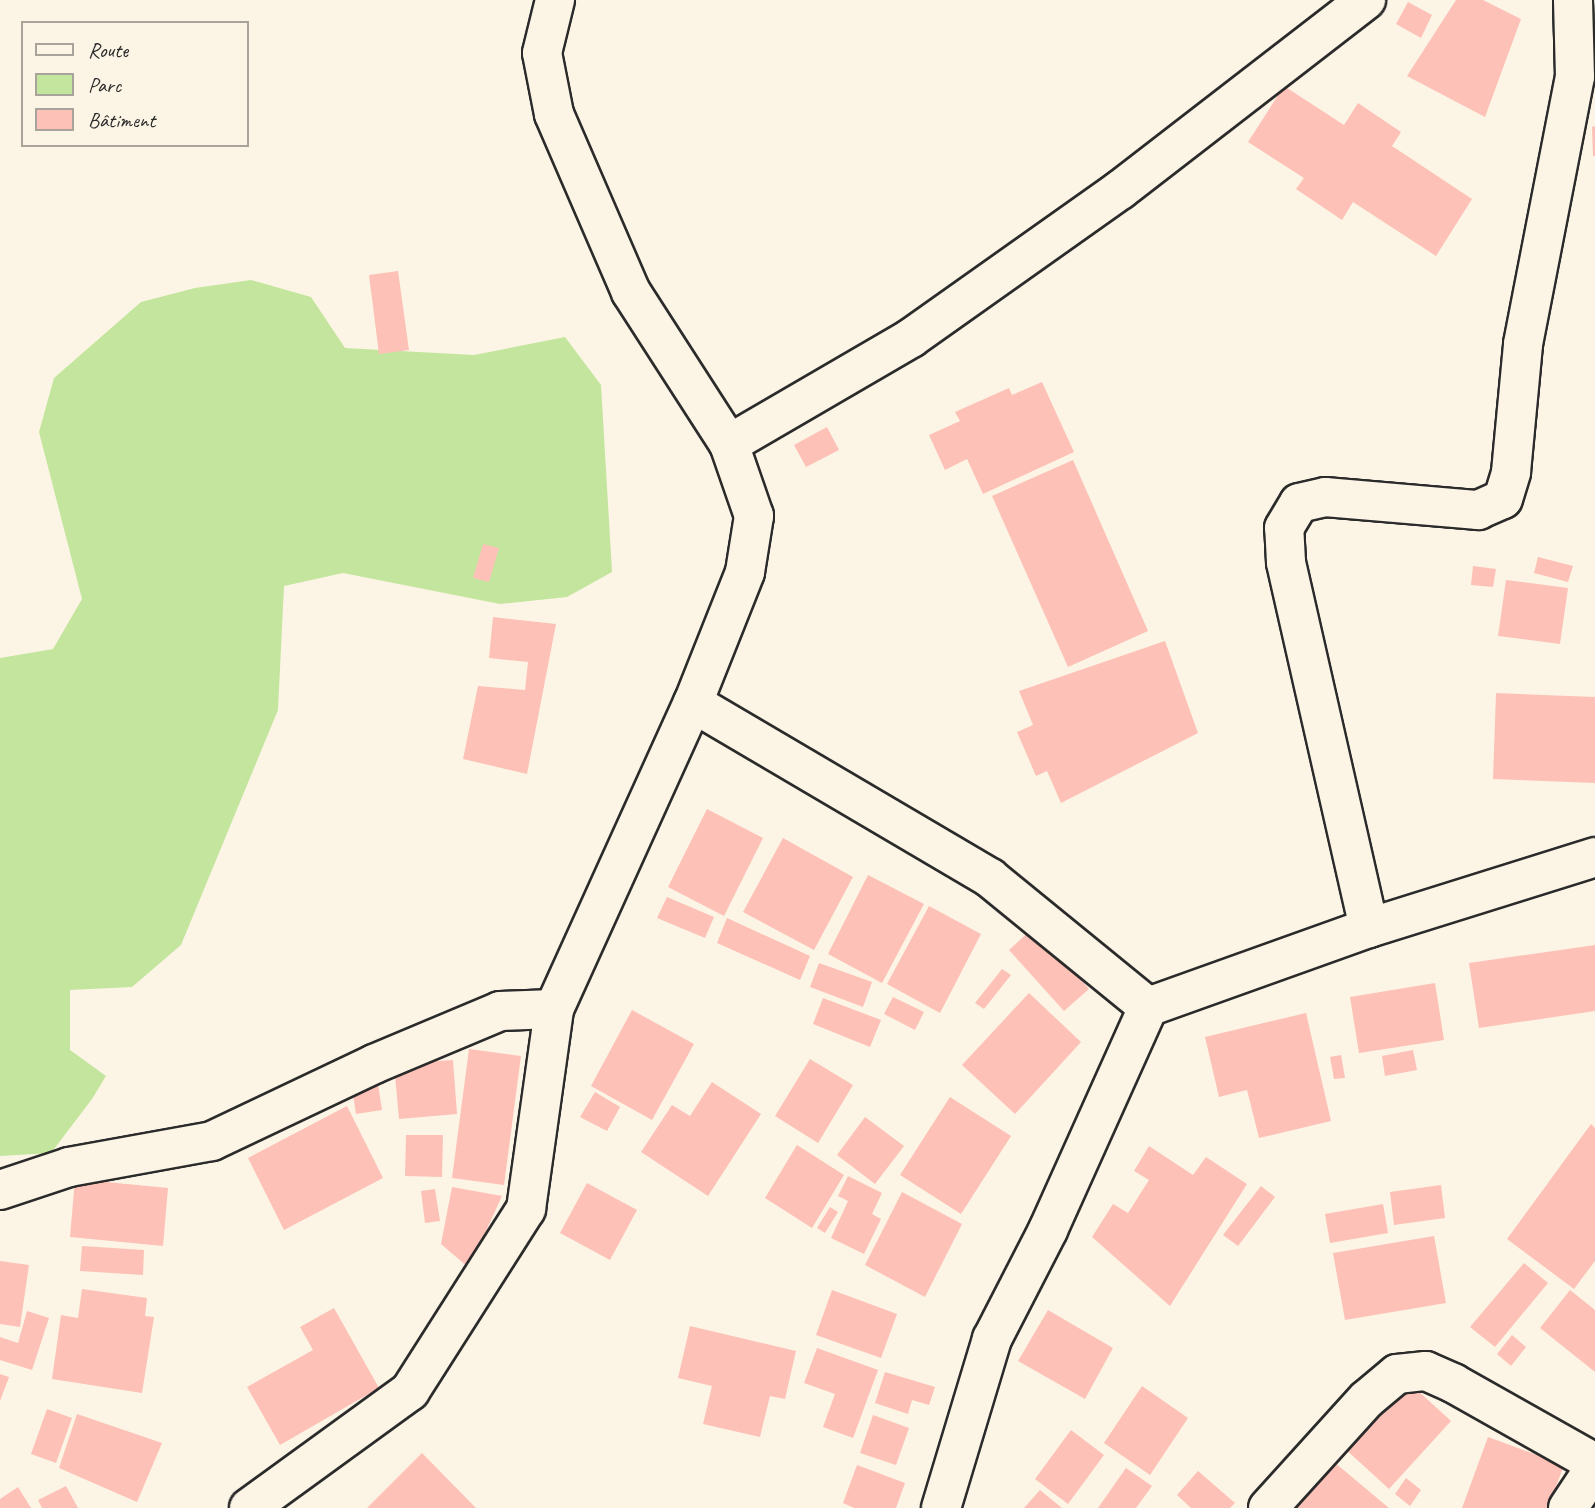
<!DOCTYPE html>
<meta charset="utf-8">
<style>
body{margin:0}
#map{position:relative;width:1595px;height:1508px;overflow:hidden;background:#fcf5e5;font-family:Caveat,sans-serif}
div>[style]{position:absolute}
[style*='--x']{left:calc(var(--x)*1px);top:calc(var(--y)*1px);width:calc(var(--w)*1px);rotate:calc(var(--a)*1deg)}
.green>*{inset:0;background:#c4e59e}
.building>*{inset:0;background:#fdc1b7}
.roads{filter:drop-shadow(2px 0 #2b2b2b) drop-shadow(-2px 0 #2b2b2b) drop-shadow(0 2px #2b2b2b) drop-shadow(0 -2px #2b2b2b)}
.minor>*{height:38px;margin:-19px;padding:0 19px;transform-origin:19px;border-radius:19px;background:#fcf5e5}
.tertiary>*{height:38px;margin:-19px;padding:0 19px;transform-origin:19px;border-radius:19px;background:#fcf5e5}
span{translate:-50% -50%;white-space:nowrap;text-align:center;line-height:1.15;-webkit-text-stroke:7px #fcf5e5;paint-order:stroke}
.legend{position:absolute;left:21px;top:21px;width:228px;height:126px;box-sizing:border-box;background:#fcf5e5;border:2px solid #a8a49b;margin:0;padding:9px 12px;list-style:none;font-size:21px;color:#2b2b2b}
.legend li{display:flex;align-items:center;gap:14px;height:35px}
.legend b{width:35px;border:2px solid #a8a49b}
</style>
<div id="map">
<div class="green">
<div style="clip-path:polygon(251px 280px,311px 297px,345px 348px,474px 355px,565px 337px,601px 385px,612px 572px,567px 597px,500px 604px,343px 573px,284px 586px,278px 710px,181px 945px,132px 987px,70px 990px,70px 1050px,106px 1076px,92px 1099px,51px 1153px,0 1156px,0 658px,53px 649px,82px 599px,39px 432px,54px 378px,141px 302px,195px 288px)"></div>
</div>
<div class="building">
<div style="clip-path:polygon(1456px 0,1483px 0,1521px 19px,1485px 117px,1407px 76px)"></div>
<div style="clip-path:polygon(1408px 2px,1432px 15px,1421px 38px,1396px 24px)"></div>
<div style="clip-path:polygon(1284px 86px,1344px 125px,1358px 103px,1401px 132px,1392px 146px,1472px 199px,1436px 256px,1353px 202px,1342px 220px,1296px 189px,1304px 178px,1248px 142px)"></div>
<div style="clip-path:polygon(1595px 126px,1595px 156px,1593px 156px,1592px 127px)"></div>
<div style="clip-path:polygon(398px 271px,409px 350px,379px 354px,369px 275px)"></div>
<div style="clip-path:polygon(1042px 382px,1074px 452px,983px 494px,967px 459px,945px 470px,929px 435px,960px 421px,955px 412px,1009px 388px,1012px 395px)"></div>
<div style="clip-path:polygon(827px 427px,839px 450px,806px 467px,794px 445px)"></div>
<div style="clip-path:polygon(1073px 460px,1148px 631px,1068px 667px,992px 496px)"></div>
<div style="clip-path:polygon(483px 544px,499px 548px,489px 582px,473px 578px)"></div>
<div style="clip-path:polygon(1538px 557px,1573px 566px,1568px 582px,1534px 573px)"></div>
<div style="clip-path:polygon(1473px 566px,1496px 569px,1493px 587px,1471px 585px)"></div>
<div style="clip-path:polygon(1506px 580px,1568px 588px,1560px 644px,1498px 636px)"></div>
<div style="clip-path:polygon(493px 617px,556px 624px,527px 774px,463px 759px,478px 686px,525px 690px,528px 662px,489px 658px)"></div>
<div style="clip-path:polygon(1165px 641px,1198px 733px,1061px 803px,1047px 771px,1036px 776px,1017px 732px,1033px 725px,1019px 691px)"></div>
<div style="clip-path:polygon(1496px 693px,1595px 697px,1595px 783px,1493px 779px)"></div>
<div style="clip-path:polygon(707px 809px,763px 838px,724px 916px,668px 887px)"></div>
<div style="clip-path:polygon(783px 838px,853px 877px,814px 950px,743px 912px)"></div>
<div style="clip-path:polygon(868px 875px,924px 904px,882px 983px,828px 954px)"></div>
<div style="clip-path:polygon(667px 897px,714px 917px,705px 938px,657px 918px)"></div>
<div style="clip-path:polygon(929px 906px,981px 934px,940px 1013px,887px 984px)"></div>
<div style="clip-path:polygon(727px 918px,810px 956px,800px 980px,717px 943px)"></div>
<div style="clip-path:polygon(1034px 927px,1089px 989px,1064px 1011px,1009px 950px)"></div>
<div style="clip-path:polygon(1595px 945px,1595px 1011px,1479px 1028px,1469px 963px)"></div>
<div style="clip-path:polygon(819px 963px,872px 982px,863px 1007px,810px 987px)"></div>
<div style="clip-path:polygon(1002px 969px,1011px 975px,984px 1009px,975px 1003px)"></div>
<div style="clip-path:polygon(1435px 983px,1444px 1040px,1359px 1053px,1350px 997px)"></div>
<div style="clip-path:polygon(1029px 993px,1081px 1042px,1015px 1114px,962px 1065px)"></div>
<div style="clip-path:polygon(893px 997px,924px 1012px,915px 1030px,884px 1014px)"></div>
<div style="clip-path:polygon(823px 998px,881px 1020px,870px 1047px,813px 1024px)"></div>
<div style="clip-path:polygon(632px 1010px,694px 1044px,652px 1120px,591px 1086px)"></div>
<div style="clip-path:polygon(1306px 1013px,1331px 1121px,1259px 1138px,1247px 1090px,1219px 1097px,1205px 1037px)"></div>
<div style="clip-path:polygon(469px 1049px,521px 1056px,504px 1185px,452px 1178px)"></div>
<div style="clip-path:polygon(1413px 1050px,1417px 1070px,1385px 1076px,1382px 1056px)"></div>
<div style="clip-path:polygon(1341px 1055px,1345px 1078px,1334px 1079px,1330px 1057px)"></div>
<div style="clip-path:polygon(810px 1059px,853px 1085px,818px 1143px,775px 1116px)"></div>
<div style="clip-path:polygon(453px 1060px,457px 1114px,399px 1119px,394px 1064px)"></div>
<div style="clip-path:polygon(377px 1078px,382px 1110px,356px 1114px,351px 1082px)"></div>
<div style="clip-path:polygon(712px 1082px,761px 1114px,708px 1196px,641px 1152px,672px 1105px,690px 1116px)"></div>
<div style="clip-path:polygon(595px 1092px,620px 1107px,607px 1131px,580px 1117px)"></div>
<div style="clip-path:polygon(950px 1097px,1011px 1136px,961px 1214px,900px 1175px)"></div>
<div style="clip-path:polygon(347px 1106px,383px 1178px,284px 1230px,248px 1158px)"></div>
<div style="clip-path:polygon(865px 1117px,904px 1146px,875px 1184px,837px 1155px)"></div>
<div style="clip-path:polygon(1591px 1124px,1595px 1128px,1595px 1261px,1574px 1289px,1507px 1239px)"></div>
<div style="clip-path:polygon(406px 1135px,443px 1135px,442px 1177px,405px 1176px)"></div>
<div style="clip-path:polygon(797px 1145px,844px 1175px,812px 1228px,765px 1198px)"></div>
<div style="clip-path:polygon(1149px 1146px,1193px 1175px,1206px 1157px,1247px 1184px,1170px 1306px,1092px 1237px,1113px 1204px,1128px 1213px,1149px 1180px,1134px 1171px)"></div>
<div style="clip-path:polygon(848px 1176px,882px 1193px,872px 1214px,881px 1219px,864px 1254px,831px 1238px,848px 1201px,838px 1196px)"></div>
<div style="clip-path:polygon(75px 1179px,168px 1188px,163px 1246px,70px 1237px)"></div>
<div style="clip-path:polygon(587px 1183px,637px 1210px,610px 1260px,560px 1233px)"></div>
<div style="clip-path:polygon(1441px 1185px,1445px 1218px,1394px 1225px,1390px 1192px)"></div>
<div style="clip-path:polygon(1261px 1186px,1275px 1197px,1238px 1246px,1223px 1235px)"></div>
<div style="clip-path:polygon(452px 1187px,502px 1196px,469px 1268px,441px 1244px)"></div>
<div style="clip-path:polygon(435px 1189px,440px 1221px,425px 1223px,421px 1191px)"></div>
<div style="clip-path:polygon(902px 1192px,962px 1224px,925px 1297px,865px 1265px)"></div>
<div style="clip-path:polygon(1383px 1204px,1388px 1233px,1330px 1243px,1325px 1214px)"></div>
<div style="clip-path:polygon(830px 1207px,838px 1212px,825px 1233px,817px 1228px)"></div>
<div style="clip-path:polygon(1434px 1236px,1446px 1303px,1345px 1320px,1333px 1253px)"></div>
<div style="clip-path:polygon(82px 1246px,144px 1250px,143px 1275px,80px 1271px)"></div>
<div style="clip-path:polygon(0 1261px,29px 1265px,20px 1327px,0 1324px)"></div>
<div style="clip-path:polygon(1524px 1263px,1548px 1283px,1495px 1347px,1470px 1327px)"></div>
<div style="clip-path:polygon(82px 1289px,147px 1298px,145px 1316px,154px 1317px,142px 1393px,52px 1379px,61px 1315px,78px 1318px)"></div>
<div style="clip-path:polygon(832px 1290px,897px 1314px,881px 1358px,816px 1335px)"></div>
<div style="clip-path:polygon(1570px 1290px,1595px 1310px,1595px 1372px,1540px 1328px)"></div>
<div style="clip-path:polygon(334px 1308px,379px 1388px,280px 1445px,247px 1387px,313px 1350px,300px 1327px)"></div>
<div style="clip-path:polygon(1048px 1310px,1113px 1348px,1085px 1399px,1018px 1361px)"></div>
<div style="clip-path:polygon(27px 1311px,49px 1318px,32px 1370px,0 1360px,0 1337px,18px 1343px)"></div>
<div style="clip-path:polygon(690px 1326px,796px 1351px,785px 1399px,770px 1396px,760px 1437px,703px 1424px,712px 1386px,678px 1378px)"></div>
<div style="clip-path:polygon(1512px 1335px,1526px 1347px,1511px 1366px,1497px 1354px)"></div>
<div style="clip-path:polygon(817px 1348px,878px 1370px,853px 1438px,823px 1427px,835px 1394px,804px 1383px)"></div>
<div style="clip-path:polygon(885px 1372px,935px 1387px,929px 1405px,912px 1400px,908px 1414px,875px 1403px)"></div>
<div style="clip-path:polygon(0 1374px,9px 1377px,0 1401px)"></div>
<div style="clip-path:polygon(1404px 1378px,1451px 1421px,1389px 1489px,1342px 1446px)"></div>
<div style="clip-path:polygon(1142px 1386px,1188px 1418px,1150px 1475px,1104px 1443px)"></div>
<div style="clip-path:polygon(47px 1409px,72px 1418px,56px 1463px,31px 1454px)"></div>
<div style="clip-path:polygon(77px 1414px,162px 1443px,137px 1502px,59px 1468px)"></div>
<div style="clip-path:polygon(873px 1415px,909px 1428px,896px 1465px,860px 1453px)"></div>
<div style="clip-path:polygon(1071px 1430px,1104px 1455px,1068px 1504px,1035px 1479px)"></div>
<div style="clip-path:polygon(1488px 1437px,1564px 1465px,1548px 1508px,1462px 1508px)"></div>
<div style="clip-path:polygon(422px 1453px,476px 1508px,367px 1508px)"></div>
<div style="clip-path:polygon(1328px 1457px,1389px 1508px,1286px 1508px)"></div>
<div style="clip-path:polygon(857px 1465px,905px 1483px,896px 1508px,854px 1508px,843px 1503px)"></div>
<div style="clip-path:polygon(1126px 1468px,1152px 1486px,1136px 1508px,1098px 1508px)"></div>
<div style="clip-path:polygon(1198px 1471px,1235px 1503px,1230px 1508px,1191px 1508px,1177px 1495px)"></div>
<div style="clip-path:polygon(1406px 1478px,1421px 1490px,1410px 1506px,1395px 1494px)"></div>
<div style="clip-path:polygon(66px 1486px,78px 1508px,42px 1508px,38px 1500px)"></div>
<div style="clip-path:polygon(18px 1487px,31px 1508px,0 1508px,0 1499px)"></div>
<div style="clip-path:polygon(1040px 1490px,1062px 1508px,1024px 1508px)"></div>
</div>
<div class="roads">
<div class="minor">
<div style="--x:729;--y:444;--w:211;--a:-30.2"></div>
<div style="--x:911;--y:338;--w:256;--a:-35.3"></div>
<div style="--x:1120;--y:190;--w:311;--a:-37.7"></div>
<div style="--x:693;--y:703;--w:345;--a:30.5"></div>
<div style="--x:990;--y:878;--w:204;--a:39.2"></div>
<div style="--x:1369;--y:928;--w:375;--a:-102.8"></div>
<div style="--x:1286;--y:562;--w:34;--a:-93"></div>
<div style="--x:1284;--y:528;--w:29;--a:-59"></div>
<div style="--x:1299;--y:503;--w:27;--a:-13"></div>
<div style="--x:1325;--y:497;--w:154;--a:4.9"></div>
<div style="--x:1478;--y:510;--w:27;--a:-24"></div>
<div style="--x:1503;--y:499;--w:28;--a:-73"></div>
<div style="--x:1511;--y:472;--w:129;--a:-84.6"></div>
<div style="--x:1523;--y:344;--w:272;--a:-79"></div>
<div style="--x:1575;--y:77;--w:77;--a:-91.5"></div>
<div style="--x:0;--y:1190;--w:73;--a:-18.4"></div>
<div style="--x:69;--y:1167;--w:145;--a:-10.3"></div>
<div style="--x:212;--y:1141;--w:179;--a:-25.4"></div>
<div style="--x:374;--y:1064;--w:137;--a:-22.8"></div>
<div style="--x:500;--y:1011;--w:54;--a:-2.1"></div>
<div style="--x:554;--y:1009;--w:336;--a:-65.6"></div>
<div style="--x:693;--y:703;--w:141;--a:-68.3"></div>
<div style="--x:745;--y:572;--w:57;--a:-80.9"></div>
<div style="--x:754;--y:516;--w:76;--a:-109.1"></div>
<div style="--x:729;--y:444;--w:181;--a:-122.8"></div>
<div style="--x:631;--y:292;--w:194;--a:-113.4"></div>
<div style="--x:554;--y:114;--w:62;--a:-101.1"></div>
<div style="--x:542;--y:53;--w:55;--a:-76.2"></div>
<div style="--x:249;--y:1508;--w:199;--a:-36"></div>
<div style="--x:410;--y:1391;--w:216;--a:-57.5"></div>
<div style="--x:526;--y:1209;--w:202;--a:-82"></div>
<div style="--x:1268;--y:1508;--w:147;--a:-47.8"></div>
<div style="--x:1367;--y:1399;--w:39;--a:-40"></div>
<div style="--x:1397;--y:1374;--w:29;--a:-6"></div>
<div style="--x:1426;--y:1371;--w:30;--a:24"></div>
<div style="--x:1453;--y:1383;--w:163;--a:29.4"></div>
<div style="--x:1568;--y:1508;--w:49;--a:-56.6"></div>
</div>
<div class="tertiary">
<div style="--x:941;--y:1508;--w:177;--a:-73.2"></div>
<div style="--x:992;--y:1339;--w:123;--a:-62.8"></div>
<div style="--x:1048;--y:1230;--w:244;--a:-65.8"></div>
<div style="--x:1148;--y:1007;--w:235;--a:-19.7"></div>
<div style="--x:1369;--y:928;--w:237;--a:-17.4"></div>
</div>
</div>
<ul class="legend">
<li><b style="height:9px;background:#fcf5e5"></b>Route</li>
<li><b style="height:19px;background:#c4e59e"></b>Parc</li>
<li><b style="height:19px;background:#fdc1b7"></b>Bâtiment</li>
</ul>
</div>
